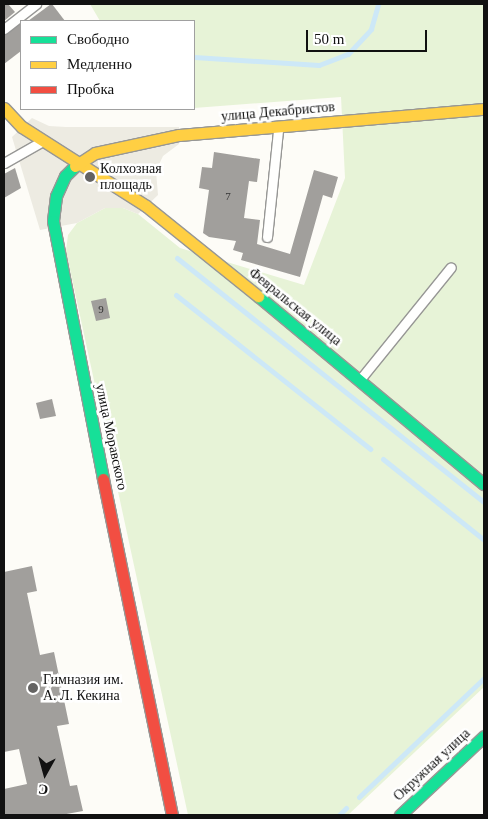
<!DOCTYPE html>
<meta charset="utf-8">
<style>
body{margin:0}
#map{position:relative;width:488px;height:819px;overflow:hidden;background:#fdfcf7;font-family:"Times New Roman",serif}
div>[style]{position:absolute}
[style*='--x']{left:calc(var(--x)*1px);top:calc(var(--y)*1px);width:calc(var(--w)*1px);rotate:calc(var(--a)*1deg)}
.green>*{inset:0;background:#e7f3d7}
.plaza>*{inset:0;background:#edebe2}
.stream>*{height:5px;margin:-2.5px;padding:0 2.5px;transform-origin:2.5px;border-radius:2.5px;background:#cde8f7}
.building>*{inset:0;background:#a19f9c}
.roads{filter:drop-shadow(1px 0 #979795) drop-shadow(-1px 0 #979795) drop-shadow(0 1px #979795) drop-shadow(0 -1px #979795)}
.lane>*{height:9px;margin:-4.5px;padding:0 4.5px;transform-origin:4.5px;border-radius:4.5px;background:#fffffe}
.fast>*{height:11px;margin:-5.5px;padding:0 5.5px;transform-origin:5.5px;border-radius:5.5px;background:#16e098}
.slow>*{height:11px;margin:-5.5px;padding:0 5.5px;transform-origin:5.5px;border-radius:5.5px;background:#ffcf43}
.jam>*{height:11px;margin:-5.5px;padding:0 5.5px;transform-origin:5.5px;border-radius:5.5px;background:#f24e42}
.dots>*{width:14px;height:14px;translate:-50% -50%;box-sizing:border-box;border:2px solid #fff;border-radius:50%}
span{translate:-50% -50%;white-space:nowrap;text-align:center;line-height:1.15;-webkit-text-stroke:5px #fff;paint-order:stroke}
.number-label{font-size:11px;color:#353434}
.number-label span{-webkit-text-stroke-width:0}
.street-label{font-size:14px;color:#111}
.poi-label{font-size:14px;color:#111}
.left{translate:0 -50%;text-align:left}
.frame{position:absolute;inset:0;border:5px solid #111;pointer-events:none}
.legend{position:absolute;left:20px;top:20px;width:175px;height:90px;box-sizing:border-box;background:#fff;border:1px solid #a0a0a0;margin:0;padding:6px 9px;list-style:none;font-size:15px;color:#111}
.legend li{display:flex;align-items:center;gap:10px;height:25px}
.legend b{width:25px;border:1px solid #a0a0a0}
.north{position:absolute;left:20px;top:749px;width:50px;height:50px;-webkit-text-stroke:4px #fff;paint-order:stroke;rotate:187deg;font-size:14px;font-weight:700;line-height:20px;text-align:center;color:#111}
.north::after{content:'';display:block;margin:auto;width:18px;height:22px;background:#111;clip-path:polygon(50% 0,100% 100%,50% 72%,0 100%)}
.scale{position:absolute;left:306px;top:30px;width:121px;height:22px;box-sizing:border-box;border:2px solid #111;border-top:0;padding-left:6px;font-size:15px;line-height:18px;white-space:nowrap;color:#111;-webkit-text-stroke:4px #fff;paint-order:stroke}
</style>
<div id="map">
<div class="green">
<div style="clip-path:polygon(90px 4px,484px 4px,484px 687px,348px 815px,188px 815px,66px 251px,68px 235px,77px 223px,105px 208px,123px 208px,138px 214px,180px 248px,304px 285px,345px 178px,341px 97px,194px 108px,194px 21px,100px 21px)"></div>
</div>
<div class="plaza">
<div style="clip-path:polygon(32px 118px,49px 126px,66px 127px,179px 127px,179px 144px,163px 156px,156px 171px,158px 195px,138px 214px,123px 208px,105px 208px,77px 223px,40px 230px,12px 137px)"></div>
</div>
<div class="stream">
<div style="--x:194;--y:57;--w:125;--a:3.7"></div>
<div style="--x:319;--y:65;--w:31;--a:-21"></div>
<div style="--x:348;--y:54;--w:34;--a:-47"></div>
<div style="--x:371;--y:29;--w:26;--a:-74"></div>
<div style="--x:177;--y:258;--w:392;--a:38.5"></div>
<div style="--x:176;--y:295;--w:248;--a:38.4"></div>
<div style="--x:383;--y:459;--w:129;--a:38.7"></div>
<div style="--x:359;--y:797;--w:173;--a:-43.6"></div>
<div style="--x:339;--y:815;--w:10;--a:-45"></div>
</div>
<div class="building">
<div style="clip-path:polygon(4px 4px,8px 4px,15px 12px,4px 21px)"></div>
<div style="clip-path:polygon(52px 4px,65px 21px,28px 21px,51px 4px)"></div>
<div style="clip-path:polygon(21px 23px,21px 51px,4px 64px,4px 35px)"></div>
<div style="clip-path:polygon(214px 152px,260px 159px,257px 182px,249px 181px,244px 218px,260px 220px,257px 244px,290px 254px,314px 170px,338px 177px,332px 198px,323px 195px,300px 277px,241px 260px,243px 253px,233px 250px,236px 241px,209px 237px,203px 233px,209px 190px,199px 188px,202px 167px,212px 168px)"></div>
<div style="clip-path:polygon(15px 168px,21px 188px,4px 198px,4px 174px)"></div>
<div style="clip-path:polygon(106px 298px,110px 318px,96px 321px,91px 301px)"></div>
<div style="clip-path:polygon(52px 399px,56px 416px,40px 419px,36px 403px)"></div>
<div style="clip-path:polygon(32px 566px,37px 591px,27px 593px,40px 655px,54px 652px,69px 724px,57px 726px,70px 786px,77px 785px,83px 811px,61px 815px,4px 815px,4px 789px,27px 784px,19px 749px,4px 752px,4px 572px)"></div>
</div>
<div class="roads">
<div class="lane">
<div style="--x:4;--y:29;--w:41;--a:-38"></div>
<div style="--x:4;--y:163;--w:43;--a:-29.6"></div>
<div style="--x:267;--y:237;--w:108;--a:-84.1"></div>
<div style="--x:362;--y:377;--w:141;--a:-51"></div>
</div>
<div class="fast">
<div style="--x:75;--y:166;--w:14;--a:135"></div>
<div style="--x:65;--y:176;--w:22;--a:114"></div>
<div style="--x:56;--y:196;--w:25;--a:97"></div>
<div style="--x:53;--y:221;--w:263;--a:79"></div>
<div style="--x:258;--y:296;--w:294;--a:39.8"></div>
<div style="--x:400;--y:815;--w:115;--a:-43.2"></div>
</div>
<div class="slow">
<div style="--x:4;--y:108;--w:26;--a:47"></div>
<div style="--x:22;--y:127;--w:147;--a:32.5"></div>
<div style="--x:146;--y:206;--w:144;--a:38.8"></div>
<div style="--x:75;--y:166;--w:24;--a:-33"></div>
<div style="--x:95;--y:153;--w:86;--a:-12.1"></div>
<div style="--x:179;--y:135;--w:306;--a:-4.9"></div>
</div>
<div class="jam">
<div style="--x:103;--y:479;--w:343;--a:78.4"></div>
</div>
</div>
<div class="dots">
<div style="left:90px;top:177px;background:#646362"></div>
<div style="left:33px;top:688px;background:#646362"></div>
</div>
<div class="number-label">
<span style="left:228px;top:196px">7</span>
<span style="left:101px;top:309px">9</span>
</div>
<div class="street-label">
<span style="left:278px;top:112px;rotate:-5deg">улица Декабристов</span>
<span style="left:295px;top:307px;rotate:39deg">Февральская улица</span>
<span style="left:111px;top:437px;rotate:78deg">улица Моравского</span>
<span style="left:432px;top:765px;rotate:-43deg">Окружная улица</span>
</div>
<div class="poi-label">
<span class="left" style="left:100px;top:177px">Колхозная<br>площадь</span>
<span class="left" style="left:43px;top:688px">Гимназия им.<br>А. Л. Кекина</span>
</div>
<div class="frame"></div>
<ul class="legend">
<li><b style="height:6px;background:#16e098"></b>Свободно</li>
<li><b style="height:6px;background:#ffcf43"></b>Медленно</li>
<li><b style="height:6px;background:#f24e42"></b>Пробка</li>
</ul>
<div class="north">С</div>
<div class="scale">50 m</div>
</div>
